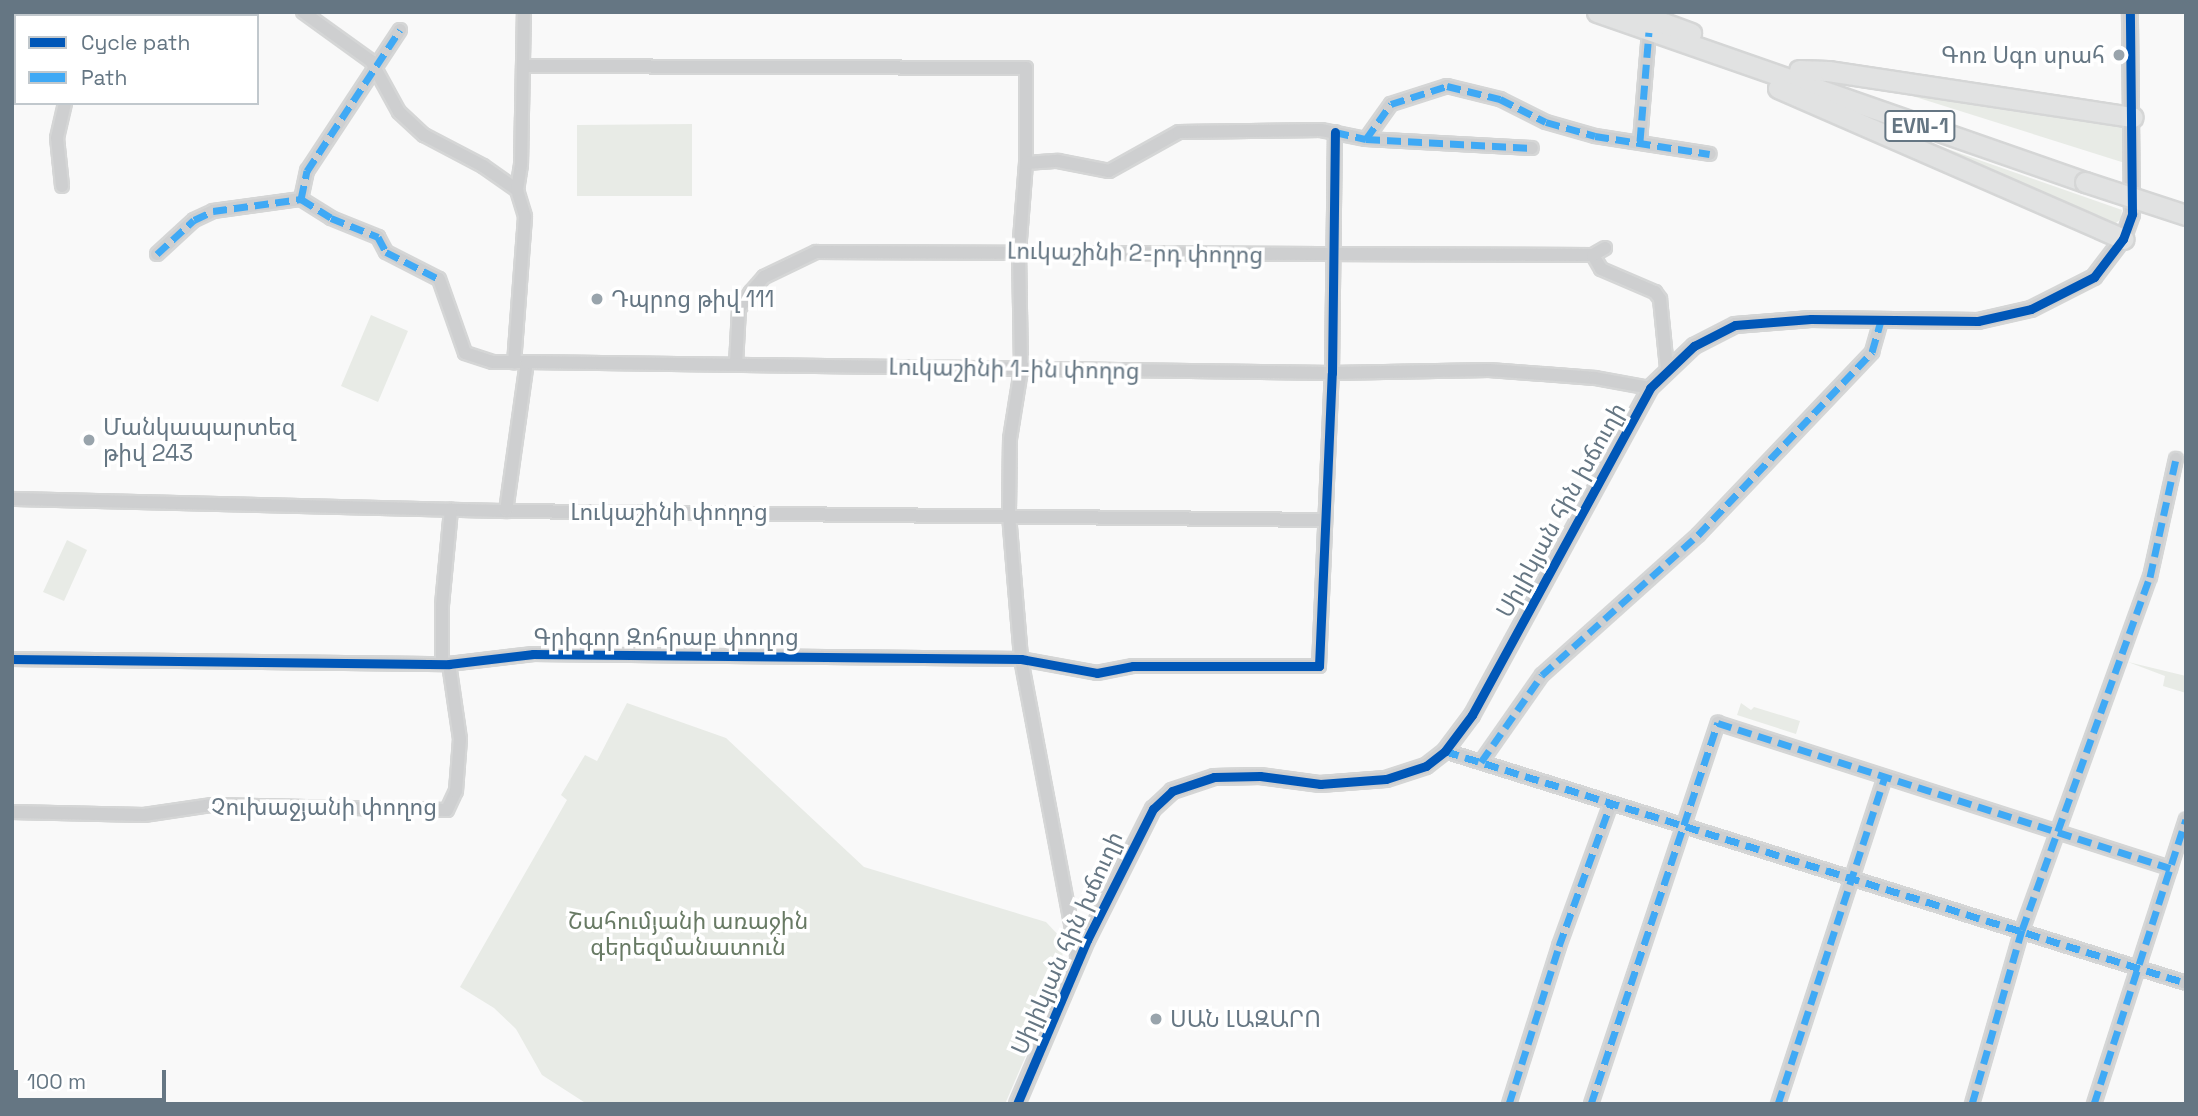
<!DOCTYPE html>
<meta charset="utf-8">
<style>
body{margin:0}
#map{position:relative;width:2198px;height:1116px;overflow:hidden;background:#f9f9f9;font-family:"Space Grotesk","Noto Sans Armenian",sans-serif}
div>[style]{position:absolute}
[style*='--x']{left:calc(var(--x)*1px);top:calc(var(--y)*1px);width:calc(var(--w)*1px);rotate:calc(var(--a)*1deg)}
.green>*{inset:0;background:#e8ebe6}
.roads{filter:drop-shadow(2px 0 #d5d6d6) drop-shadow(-2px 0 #d5d6d6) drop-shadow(0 2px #d5d6d6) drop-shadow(0 -2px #d5d6d6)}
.minor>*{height:12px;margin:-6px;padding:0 6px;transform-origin:6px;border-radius:6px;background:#cecfd0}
.tertiary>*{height:14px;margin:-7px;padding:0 7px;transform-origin:7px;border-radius:7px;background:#cecfd0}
.trunk>*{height:19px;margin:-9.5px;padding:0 9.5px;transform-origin:9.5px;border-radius:9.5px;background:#e1e2e2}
.bridges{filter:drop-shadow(2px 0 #d5d6d6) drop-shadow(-2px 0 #d5d6d6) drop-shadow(0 2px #d5d6d6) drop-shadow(0 -2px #d5d6d6)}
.trunk-bridge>*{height:19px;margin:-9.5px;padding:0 9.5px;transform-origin:9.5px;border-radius:9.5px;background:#e1e2e2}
.quiet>*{height:7px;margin-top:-3.5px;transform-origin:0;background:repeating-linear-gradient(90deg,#3fa9f5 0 14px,transparent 0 21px)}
.cycleway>*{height:9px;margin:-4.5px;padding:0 4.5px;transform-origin:4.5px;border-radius:4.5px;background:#0057b8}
.dots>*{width:19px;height:19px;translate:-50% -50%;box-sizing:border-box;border:4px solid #fff;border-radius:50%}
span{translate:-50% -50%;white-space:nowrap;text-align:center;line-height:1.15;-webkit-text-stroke:7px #fff;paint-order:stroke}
.shield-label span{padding:2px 5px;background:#fff;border:2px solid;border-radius:5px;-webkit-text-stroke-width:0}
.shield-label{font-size:21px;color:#657683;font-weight:700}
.poi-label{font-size:23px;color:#657683}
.right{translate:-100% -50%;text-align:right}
.left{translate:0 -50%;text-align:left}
.street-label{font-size:23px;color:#657683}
.park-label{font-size:23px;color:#687a64}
.frame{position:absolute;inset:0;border:14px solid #657683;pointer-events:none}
.legend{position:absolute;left:14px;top:14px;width:245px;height:91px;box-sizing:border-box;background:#fff;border:2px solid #c1c8cd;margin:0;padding:9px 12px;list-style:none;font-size:21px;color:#657683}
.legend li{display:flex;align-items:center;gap:14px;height:35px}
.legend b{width:35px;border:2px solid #c1c8cd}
.scale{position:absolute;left:14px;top:1070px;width:152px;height:32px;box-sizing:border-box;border:4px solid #657683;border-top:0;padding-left:9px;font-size:21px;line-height:24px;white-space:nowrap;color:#657683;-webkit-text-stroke:5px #fff;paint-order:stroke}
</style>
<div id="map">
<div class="green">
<div style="clip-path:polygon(1871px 83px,2102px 120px,2122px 126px,2128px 164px)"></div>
<div style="clip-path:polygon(1845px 113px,2122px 210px,2121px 219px,2111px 227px)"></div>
<div style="clip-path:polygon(692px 124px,692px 196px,577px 196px,577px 125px)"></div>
<div style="clip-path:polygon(371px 315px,408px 331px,378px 402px,341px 386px)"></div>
<div style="clip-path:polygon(67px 540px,87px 550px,64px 601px,43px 592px)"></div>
<div style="clip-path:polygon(2128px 662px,2186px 676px,2186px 693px,2163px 686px,2165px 676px)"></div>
<div style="clip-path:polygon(627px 703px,726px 738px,864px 867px,1046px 922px,1062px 939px,1063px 970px,1005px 1104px,587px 1104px,542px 1075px,516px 1029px,494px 1008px,460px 987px,567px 800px,561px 795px,585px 755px,597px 761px)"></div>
<div style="clip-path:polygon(1741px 703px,1751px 710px,1754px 707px,1800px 721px,1796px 734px,1737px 715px)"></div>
</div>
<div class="roads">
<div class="minor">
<div style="--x:56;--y:12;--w:4;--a:63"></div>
<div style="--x:303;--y:12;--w:84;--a:35.8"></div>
<div style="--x:371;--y:61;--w:58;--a:61.2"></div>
<div style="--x:399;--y:112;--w:34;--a:43"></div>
<div style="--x:424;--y:135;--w:67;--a:27.7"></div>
<div style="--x:483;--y:166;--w:42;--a:35.2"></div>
<div style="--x:517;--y:190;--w:28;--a:73"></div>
<div style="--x:525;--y:217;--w:146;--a:94.3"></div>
<div style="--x:524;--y:66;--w:502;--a:0.23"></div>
<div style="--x:1026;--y:68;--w:95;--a:90"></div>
<div style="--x:1026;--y:163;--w:88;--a:94.5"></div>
<div style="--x:1019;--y:251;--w:119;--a:89"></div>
<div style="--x:1021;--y:370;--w:70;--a:99.1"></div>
<div style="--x:1010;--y:439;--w:76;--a:90.8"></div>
<div style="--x:1009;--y:515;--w:144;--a:85.2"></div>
<div style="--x:1021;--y:659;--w:307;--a:79.3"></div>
<div style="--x:1366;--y:139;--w:43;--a:-54.5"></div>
<div style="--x:1391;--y:104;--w:59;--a:-17.8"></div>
<div style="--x:1447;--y:86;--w:55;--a:13.8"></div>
<div style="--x:1500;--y:99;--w:51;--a:26.6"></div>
<div style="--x:1546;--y:122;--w:51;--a:15.9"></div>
<div style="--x:1595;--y:136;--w:116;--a:8.9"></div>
<div style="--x:1640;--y:141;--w:109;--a:-85.3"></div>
<div style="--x:1026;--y:163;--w:32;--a:-4"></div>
<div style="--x:1058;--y:161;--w:52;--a:11.1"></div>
<div style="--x:1109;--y:171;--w:80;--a:-29.1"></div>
<div style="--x:1179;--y:132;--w:142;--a:-0.8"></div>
<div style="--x:1321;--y:130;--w:46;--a:11.3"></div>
<div style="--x:1366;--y:139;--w:166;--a:3.1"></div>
<div style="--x:62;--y:186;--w:48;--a:-95.9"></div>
<div style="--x:57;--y:138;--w:36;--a:-77"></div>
<div style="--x:517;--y:190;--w:25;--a:-81"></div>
<div style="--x:521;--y:165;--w:153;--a:-88.9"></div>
<div style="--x:301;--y:199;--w:29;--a:-78"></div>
<div style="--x:307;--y:171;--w:169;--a:-56.6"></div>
<div style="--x:157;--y:254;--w:50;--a:-42.6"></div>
<div style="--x:194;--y:220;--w:21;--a:-25"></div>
<div style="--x:213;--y:211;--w:89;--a:-7.8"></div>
<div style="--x:301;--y:199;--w:36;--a:32"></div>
<div style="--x:331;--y:218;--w:51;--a:22"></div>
<div style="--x:378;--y:237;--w:17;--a:62"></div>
<div style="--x:386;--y:252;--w:59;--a:27"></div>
<div style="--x:439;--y:279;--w:78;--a:70.6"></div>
<div style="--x:465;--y:353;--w:29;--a:18"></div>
<div style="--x:493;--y:362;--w:34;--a:0"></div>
<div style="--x:1593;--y:255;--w:16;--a:60"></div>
<div style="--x:1601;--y:269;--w:59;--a:23.1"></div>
<div style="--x:1655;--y:292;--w:9;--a:54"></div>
<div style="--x:1660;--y:299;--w:69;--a:84.2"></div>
<div style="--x:736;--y:364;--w:55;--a:-86.9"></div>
<div style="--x:739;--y:309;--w:21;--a:-55"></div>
<div style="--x:751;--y:292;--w:20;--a:-49"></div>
<div style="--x:764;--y:277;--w:58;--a:-25.7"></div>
<div style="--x:816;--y:252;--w:777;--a:0.22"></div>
<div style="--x:1593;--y:255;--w:14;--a:-30"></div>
<div style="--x:12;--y:499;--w:494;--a:1.4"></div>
<div style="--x:506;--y:511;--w:819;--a:0.63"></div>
<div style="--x:506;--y:511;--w:150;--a:-82"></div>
<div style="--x:527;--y:362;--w:805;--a:0.78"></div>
<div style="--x:1332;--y:373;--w:157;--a:-1.1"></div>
<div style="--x:1489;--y:370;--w:106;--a:4.3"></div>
<div style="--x:1595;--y:378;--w:56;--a:10.3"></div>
<div style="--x:12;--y:659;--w:437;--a:0.7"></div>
<div style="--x:449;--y:664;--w:85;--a:-6.8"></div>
<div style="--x:533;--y:654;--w:488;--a:0.6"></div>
<div style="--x:1021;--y:659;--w:77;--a:10.4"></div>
<div style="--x:1097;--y:673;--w:37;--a:-11"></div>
<div style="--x:1133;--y:666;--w:186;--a:0"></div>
<div style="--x:1319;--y:666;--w:293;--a:-87.5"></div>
<div style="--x:1332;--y:373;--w:241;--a:-89.3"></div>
<div style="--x:442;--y:664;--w:59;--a:-90"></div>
<div style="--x:442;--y:605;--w:96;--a:-84.6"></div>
<div style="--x:1445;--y:751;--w:776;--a:17.38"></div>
<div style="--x:1481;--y:762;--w:106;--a:-55"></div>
<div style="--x:1542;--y:675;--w:210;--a:-41.9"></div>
<div style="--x:1698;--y:535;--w:253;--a:-46.4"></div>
<div style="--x:1872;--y:352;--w:33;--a:-74"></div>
<div style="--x:12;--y:812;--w:132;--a:1.3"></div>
<div style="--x:144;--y:815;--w:69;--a:-8.4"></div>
<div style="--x:212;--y:805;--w:235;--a:1.2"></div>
<div style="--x:447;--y:810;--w:21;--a:-65"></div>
<div style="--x:456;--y:791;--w:52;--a:-85.6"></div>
<div style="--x:460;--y:739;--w:76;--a:-98.3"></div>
<div style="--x:1509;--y:1104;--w:166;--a:-72.4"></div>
<div style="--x:1559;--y:946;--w:152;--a:-70"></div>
<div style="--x:1591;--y:1104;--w:402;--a:-71.6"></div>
<div style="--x:1718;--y:723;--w:475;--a:17.8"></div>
<div style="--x:1778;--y:1104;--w:344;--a:-71.9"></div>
<div style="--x:1972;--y:1104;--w:181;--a:-74"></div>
<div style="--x:2022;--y:930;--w:375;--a:-70.1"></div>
<div style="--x:2150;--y:577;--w:121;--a:-77.6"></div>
<div style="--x:2094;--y:1104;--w:299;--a:-72.1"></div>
</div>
<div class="tertiary">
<div style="--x:1017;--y:1104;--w:178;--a:-66.9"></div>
<div style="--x:1087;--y:940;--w:147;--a:-63.3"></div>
<div style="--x:1153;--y:809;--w:26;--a:-43"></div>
<div style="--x:1172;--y:791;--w:44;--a:-18.4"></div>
<div style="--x:1214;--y:777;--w:46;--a:-1.2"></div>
<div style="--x:1260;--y:776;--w:61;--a:7.6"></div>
<div style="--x:1320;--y:784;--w:66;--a:-4.3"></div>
<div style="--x:1386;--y:779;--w:42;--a:-18"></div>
<div style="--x:1426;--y:766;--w:24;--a:-38"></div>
<div style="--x:1445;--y:751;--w:45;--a:-53.1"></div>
<div style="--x:1472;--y:715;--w:372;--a:-61.4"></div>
<div style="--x:1650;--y:388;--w:61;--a:-43.7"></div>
<div style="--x:1694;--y:346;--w:46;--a:-27.1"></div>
<div style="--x:1735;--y:325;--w:76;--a:-4.5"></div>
<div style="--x:1811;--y:319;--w:167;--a:0.7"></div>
<div style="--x:1978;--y:321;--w:54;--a:-12.8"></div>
<div style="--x:2031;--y:309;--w:71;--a:-26.9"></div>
<div style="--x:2094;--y:277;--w:48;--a:-52.7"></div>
<div style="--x:2123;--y:239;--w:27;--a:-70"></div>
<div style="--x:2132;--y:214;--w:202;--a:-90.6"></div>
</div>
<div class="trunk">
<div style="--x:1597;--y:12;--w:517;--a:19.21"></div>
<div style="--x:1634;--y:12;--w:61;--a:20.2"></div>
<div style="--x:1799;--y:70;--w:29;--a:2"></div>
<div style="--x:1828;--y:71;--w:308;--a:8.6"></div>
<div style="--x:1778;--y:88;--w:377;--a:23.6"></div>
</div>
</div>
<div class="bridges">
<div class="trunk-bridge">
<div style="--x:2085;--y:182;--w:106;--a:18.1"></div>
</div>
</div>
<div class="quiet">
<div style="--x:1335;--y:132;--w:32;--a:13"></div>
<div style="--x:1366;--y:139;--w:166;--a:3.1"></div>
<div style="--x:1366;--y:139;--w:43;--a:-54.5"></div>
<div style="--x:1391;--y:104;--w:59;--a:-17.8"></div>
<div style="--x:1447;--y:86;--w:55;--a:13.8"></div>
<div style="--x:1500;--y:99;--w:51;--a:26.6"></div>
<div style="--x:1546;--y:122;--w:51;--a:15.9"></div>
<div style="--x:1595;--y:136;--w:116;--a:8.9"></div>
<div style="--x:1640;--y:141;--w:109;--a:-85.3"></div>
<div style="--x:301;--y:199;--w:29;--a:-78"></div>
<div style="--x:307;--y:171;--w:169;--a:-56.6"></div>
<div style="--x:157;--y:254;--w:50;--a:-42.6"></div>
<div style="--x:194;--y:220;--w:21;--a:-25"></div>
<div style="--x:213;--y:211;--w:89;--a:-7.8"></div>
<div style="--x:301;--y:199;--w:36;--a:32"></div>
<div style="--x:331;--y:218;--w:51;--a:22"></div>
<div style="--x:378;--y:237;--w:17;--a:62"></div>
<div style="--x:386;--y:252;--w:59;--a:27"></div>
<div style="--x:1445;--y:751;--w:776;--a:17.38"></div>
<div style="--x:1481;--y:762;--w:106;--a:-55"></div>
<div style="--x:1542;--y:675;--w:210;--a:-41.9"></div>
<div style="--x:1698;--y:535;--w:253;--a:-46.4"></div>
<div style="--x:1872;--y:352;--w:33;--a:-74"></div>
<div style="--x:1509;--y:1104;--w:166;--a:-72.4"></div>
<div style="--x:1559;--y:946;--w:152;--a:-70"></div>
<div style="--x:1591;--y:1104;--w:402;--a:-71.6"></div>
<div style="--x:1718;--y:723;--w:475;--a:17.8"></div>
<div style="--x:1778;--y:1104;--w:344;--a:-71.9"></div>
<div style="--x:1972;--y:1104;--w:181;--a:-74"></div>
<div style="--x:2022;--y:930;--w:375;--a:-70.1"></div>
<div style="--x:2150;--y:577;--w:121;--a:-77.6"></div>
<div style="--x:2094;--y:1104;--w:299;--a:-72.1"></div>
</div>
<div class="cycleway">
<div style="--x:12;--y:659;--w:437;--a:0.7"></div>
<div style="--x:449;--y:664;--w:85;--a:-6.8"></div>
<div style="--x:533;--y:654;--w:488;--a:0.6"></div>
<div style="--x:1021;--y:659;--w:77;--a:10.4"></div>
<div style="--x:1097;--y:673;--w:37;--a:-11"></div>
<div style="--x:1133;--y:666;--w:186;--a:0"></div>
<div style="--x:1319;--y:666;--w:293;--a:-87.5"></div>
<div style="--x:1332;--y:373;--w:241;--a:-89.3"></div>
<div style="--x:1017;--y:1104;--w:178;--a:-66.9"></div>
<div style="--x:1087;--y:940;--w:147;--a:-63.3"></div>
<div style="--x:1153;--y:809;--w:26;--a:-43"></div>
<div style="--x:1172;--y:791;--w:44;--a:-18.4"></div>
<div style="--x:1214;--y:777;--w:46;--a:-1.2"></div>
<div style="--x:1260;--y:776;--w:61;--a:7.6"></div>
<div style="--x:1320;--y:784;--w:66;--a:-4.3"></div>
<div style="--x:1386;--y:779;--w:42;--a:-18"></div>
<div style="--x:1426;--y:766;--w:24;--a:-38"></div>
<div style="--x:1445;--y:751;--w:45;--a:-53.1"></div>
<div style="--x:1472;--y:715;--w:372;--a:-61.4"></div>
<div style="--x:1650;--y:388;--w:61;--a:-43.7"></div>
<div style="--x:1694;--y:346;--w:46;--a:-27.1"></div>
<div style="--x:1735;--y:325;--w:76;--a:-4.5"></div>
<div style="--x:1811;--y:319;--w:167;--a:0.7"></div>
<div style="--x:1978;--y:321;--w:54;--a:-12.8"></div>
<div style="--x:2031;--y:309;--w:71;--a:-26.9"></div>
<div style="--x:2094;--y:277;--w:48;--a:-52.7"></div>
<div style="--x:2123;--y:239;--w:27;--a:-70"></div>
<div style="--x:2132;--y:214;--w:202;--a:-90.6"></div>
</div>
<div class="dots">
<div style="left:2119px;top:55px;background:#99a4ac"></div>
<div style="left:597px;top:299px;background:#99a4ac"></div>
<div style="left:89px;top:440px;background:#99a4ac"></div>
<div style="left:1156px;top:1019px;background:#99a4ac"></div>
</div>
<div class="shield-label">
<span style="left:1920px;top:126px">EVN-1</span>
</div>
<div class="poi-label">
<span class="right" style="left:2105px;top:55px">Գոռ Սգո սրահ</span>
<span class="left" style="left:611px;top:299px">Դպրոց թիվ 111</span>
<span class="left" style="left:103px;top:440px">Մանկապարտեզ<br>թիվ 243</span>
<span class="left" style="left:1170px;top:1019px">ՍԱՆ ԼԱԶԱՐՈ</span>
</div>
<div class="street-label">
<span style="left:1135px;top:253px;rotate:1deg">Լուկաշինի 2-րդ փողոց</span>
<span style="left:1014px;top:369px;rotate:1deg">Լուկաշինի 1-ին փողոց</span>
<span style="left:1561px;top:510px;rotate:-61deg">Սիլիկյան հին խճուղի</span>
<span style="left:669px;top:512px">Լուկաշինի փողոց</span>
<span style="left:666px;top:637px">Գրիգոր Զոհրաբ փողոց</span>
<span style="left:324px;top:807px">Չուխաջյանի փողոց</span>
<span style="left:1067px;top:943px;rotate:-66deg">Սիլիկյան հին խճուղի</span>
</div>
<div class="park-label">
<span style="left:688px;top:934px">Շահումյանի առաջին<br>գերեզմանատուն</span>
</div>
<div class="frame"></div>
<ul class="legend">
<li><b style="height:9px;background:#0057b8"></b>Cycle path</li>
<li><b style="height:9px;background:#3fa9f5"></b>Path</li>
</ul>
<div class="scale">100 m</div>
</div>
